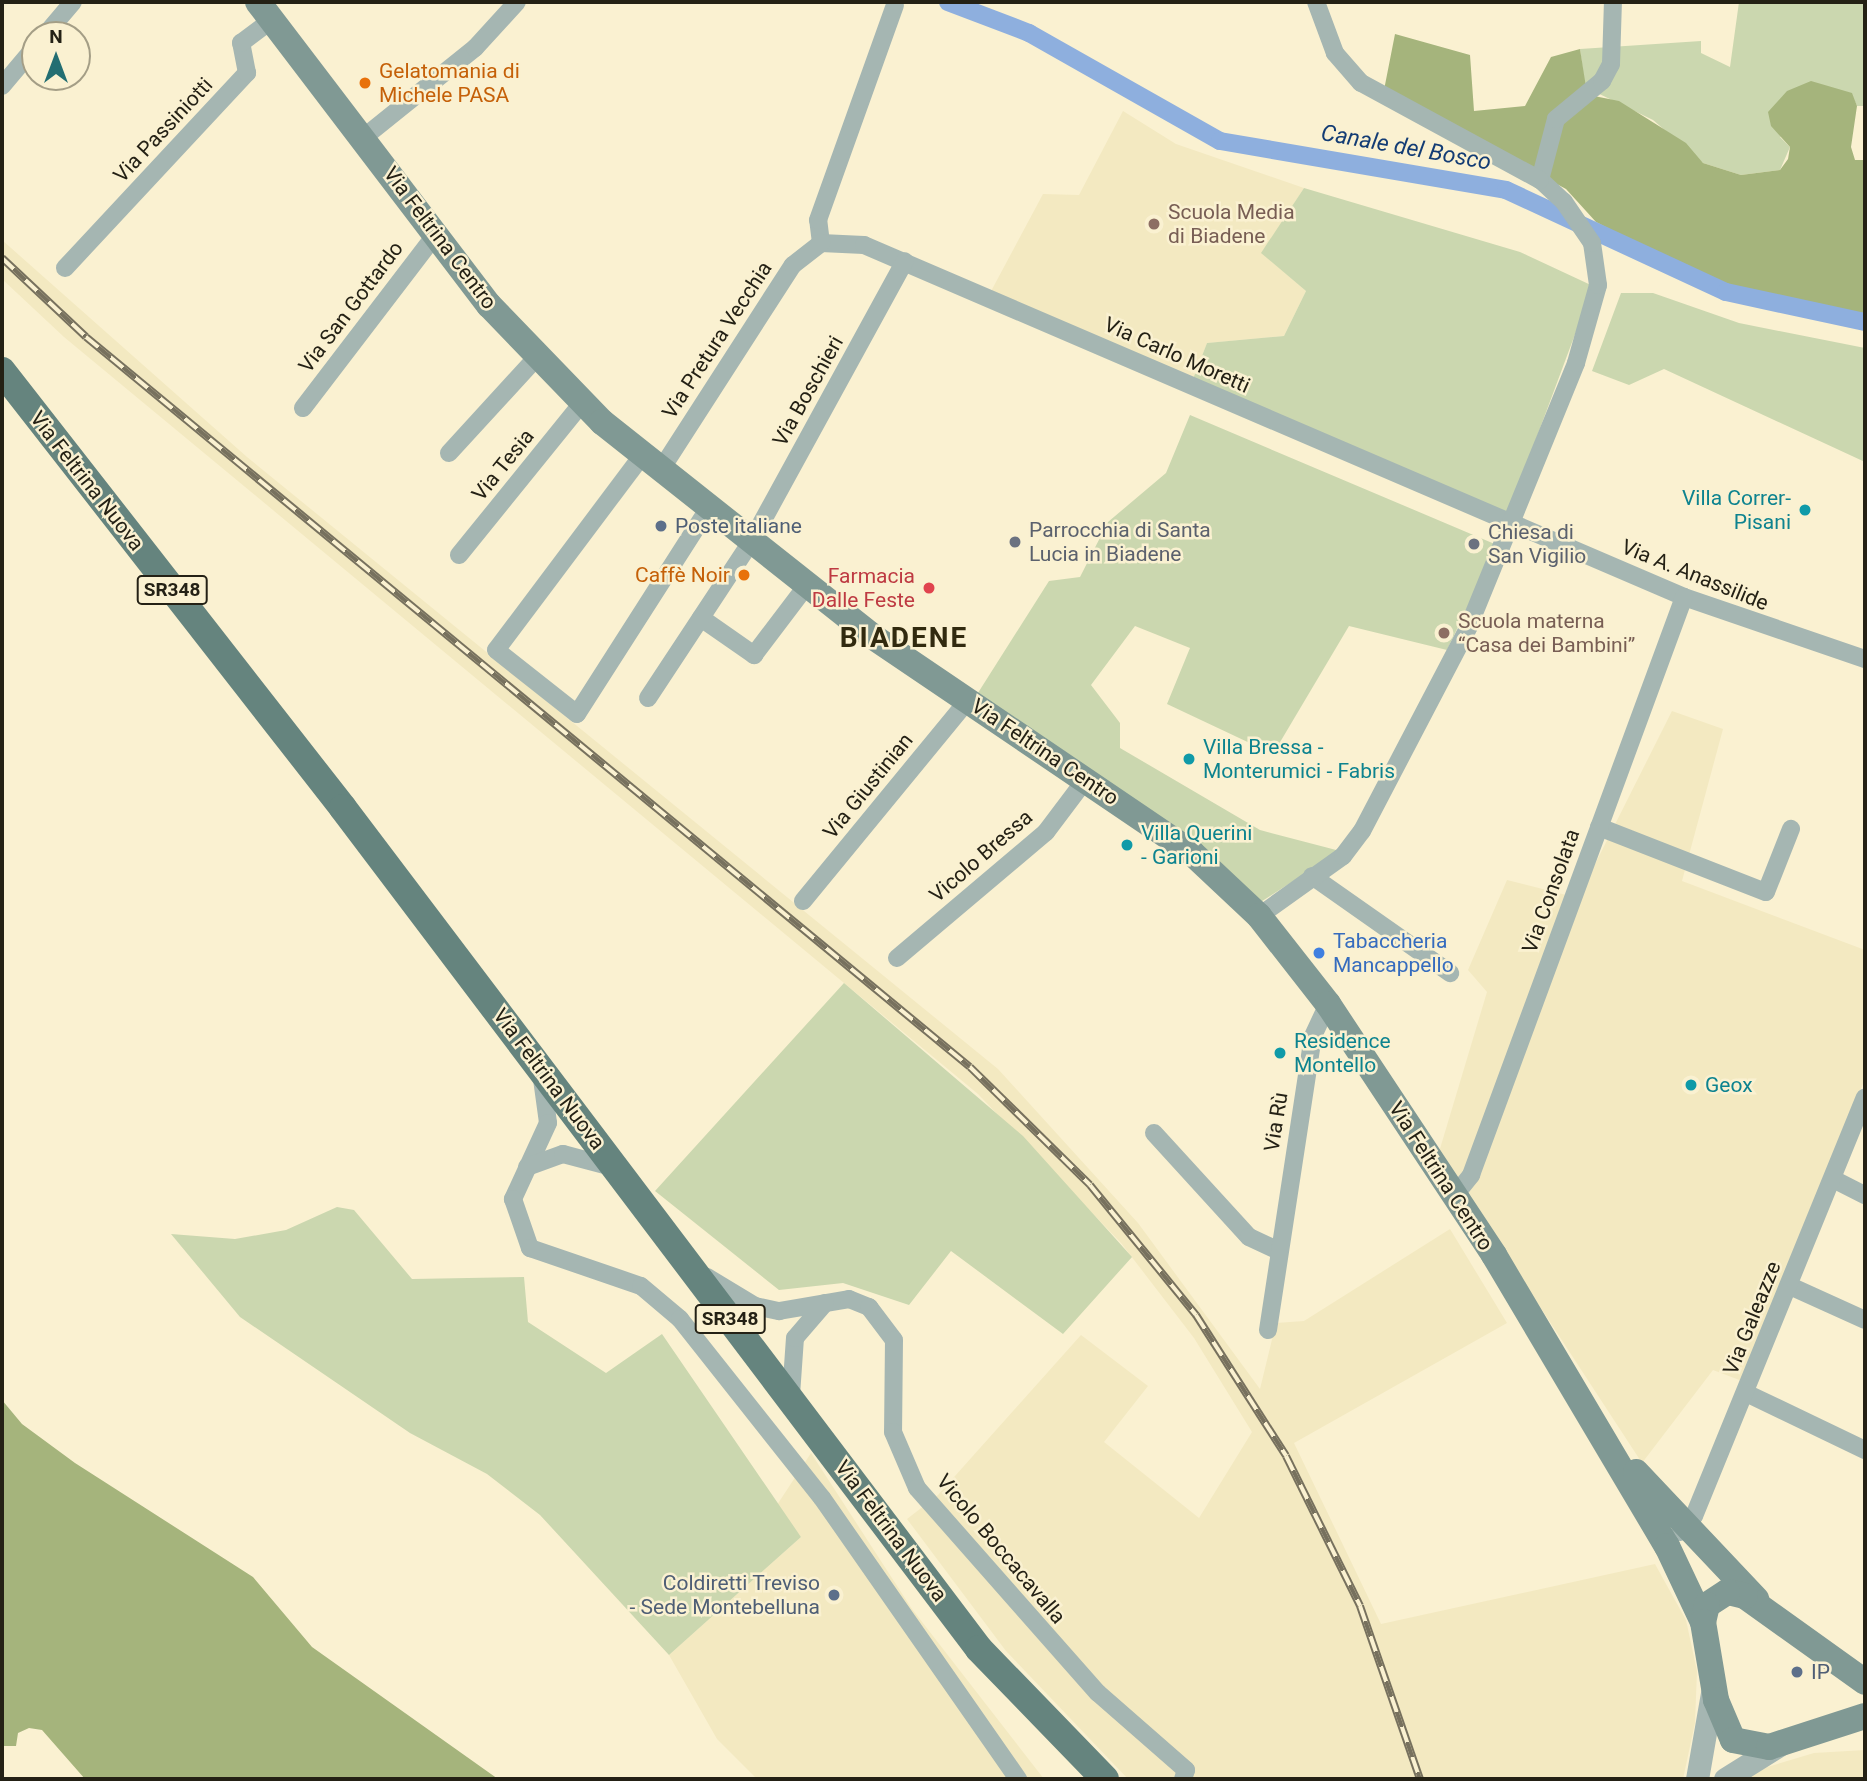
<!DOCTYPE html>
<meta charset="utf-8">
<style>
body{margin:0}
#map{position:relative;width:1867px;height:1781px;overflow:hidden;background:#faf1d1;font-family:Roboto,sans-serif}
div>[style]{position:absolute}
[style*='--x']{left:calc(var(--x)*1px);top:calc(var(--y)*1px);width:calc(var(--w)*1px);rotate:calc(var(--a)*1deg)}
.built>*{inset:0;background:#f3e9c1}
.green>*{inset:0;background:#cbd7af}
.forest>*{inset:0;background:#a5b47c}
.canal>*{height:18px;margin:-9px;padding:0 9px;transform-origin:9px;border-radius:9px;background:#8eafde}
.minor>*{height:18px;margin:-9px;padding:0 9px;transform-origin:9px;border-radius:9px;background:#a5b6b2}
.tertiary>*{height:23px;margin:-11.5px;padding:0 11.5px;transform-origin:11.5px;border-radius:11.5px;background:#a5b6b2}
.secondary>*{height:26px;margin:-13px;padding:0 13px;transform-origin:13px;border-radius:13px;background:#809994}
.primary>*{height:28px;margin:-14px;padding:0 14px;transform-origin:14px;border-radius:14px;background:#65847e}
.rail>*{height:8px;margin-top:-4px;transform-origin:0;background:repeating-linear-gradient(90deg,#faf1d1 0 16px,#77715e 0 32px);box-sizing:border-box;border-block:2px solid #77715e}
.dots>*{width:19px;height:19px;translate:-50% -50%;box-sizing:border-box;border:4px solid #faf1d1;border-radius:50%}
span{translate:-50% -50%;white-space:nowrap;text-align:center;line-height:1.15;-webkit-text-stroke:5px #faf1d1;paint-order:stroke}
.shield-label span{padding:2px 5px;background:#faf1d1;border:2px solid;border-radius:5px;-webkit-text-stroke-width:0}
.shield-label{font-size:19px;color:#242115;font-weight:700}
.food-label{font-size:21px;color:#c56008}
.left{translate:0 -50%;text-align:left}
.right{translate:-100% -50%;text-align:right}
.street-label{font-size:21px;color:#242115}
.education-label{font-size:21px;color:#785e54}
.culture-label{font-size:21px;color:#0d838f}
.service-label{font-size:21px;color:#4e5e75}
.worship-label{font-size:21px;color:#5b616d}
.health-label{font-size:21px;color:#be3a42}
.shop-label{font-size:21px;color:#366cbe}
.water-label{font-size:23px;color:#133c74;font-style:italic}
.district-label{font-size:28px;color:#312a0f;font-weight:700;letter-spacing:2px}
.frame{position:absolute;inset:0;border:4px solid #242115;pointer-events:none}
.north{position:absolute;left:21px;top:21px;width:70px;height:70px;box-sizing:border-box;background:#faf1d1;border:2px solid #a49e86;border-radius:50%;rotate:0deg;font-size:19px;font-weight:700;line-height:28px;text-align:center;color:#242115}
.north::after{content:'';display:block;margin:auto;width:24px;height:32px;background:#236e72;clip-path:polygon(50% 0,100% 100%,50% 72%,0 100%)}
</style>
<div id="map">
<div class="built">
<div style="clip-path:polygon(1123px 111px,1176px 144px,1304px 188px,1262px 253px,1306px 291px,1284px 336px,1207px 343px,1191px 384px,989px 295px,1043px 194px,1079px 195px)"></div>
<div style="clip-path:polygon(2px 240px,247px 457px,998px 1069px,1138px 1223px,1260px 1389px,1276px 1323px,1304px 1321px,1450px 1229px,1507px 1323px,1294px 1443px,1381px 1624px,1655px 1564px,1686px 1620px,1697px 1671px,1695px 1723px,1683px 1779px,1128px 1779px,1006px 1651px,907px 1519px,938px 1495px,1081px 1335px,1148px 1386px,1104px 1442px,1199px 1518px,1252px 1432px,1194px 1338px,1121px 1243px,978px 1094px,64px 337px,2px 279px)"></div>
<div style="clip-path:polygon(1672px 711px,1723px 729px,1682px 881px,1865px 950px,1865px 1079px,1742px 1381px,1713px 1370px,1642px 1463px,1439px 1152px,1487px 992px,1468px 970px,1507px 880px,1578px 898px)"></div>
<div style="clip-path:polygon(811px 1453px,912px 1609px,1044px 1779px,757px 1779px,717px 1739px,669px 1655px,801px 1537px,777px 1505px)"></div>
<div style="clip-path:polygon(1865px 1750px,1865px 1779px,1727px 1779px,1814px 1753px)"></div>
</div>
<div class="green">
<div style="clip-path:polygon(1739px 2px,1865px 2px,1865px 106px,1857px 106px,1851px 93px,1780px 137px,1790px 147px,1780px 170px,1741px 175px,1703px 163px,1653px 120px,1585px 87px,1580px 49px,1701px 41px,1701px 53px,1730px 67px)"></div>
<div style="clip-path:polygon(1304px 188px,1520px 252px,1593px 286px,1507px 517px,1191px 384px,1207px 343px,1284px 336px,1306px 291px,1261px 253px)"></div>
<div style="clip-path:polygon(1621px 293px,1653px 293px,1739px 323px,1865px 348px,1865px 462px,1664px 369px,1629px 385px,1592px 371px)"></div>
<div style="clip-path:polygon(1190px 415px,1497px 545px,1447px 650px,1349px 626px,1273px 754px,1167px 704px,1190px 648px,1135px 626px,1091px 685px,1120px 723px,1120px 748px,1260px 830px,1340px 851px,1256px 905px,976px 696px,1049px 581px,1080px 577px,1108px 522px,1166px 473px)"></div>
<div style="clip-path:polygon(844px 983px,1023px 1136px,1132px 1257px,1063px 1334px,951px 1251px,909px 1305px,843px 1283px,779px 1290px,655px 1191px)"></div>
<div style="clip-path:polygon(337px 1207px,354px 1210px,412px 1279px,524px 1277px,528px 1322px,606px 1373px,662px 1334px,801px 1537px,669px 1655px,540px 1515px,487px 1474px,410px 1433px,240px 1317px,171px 1234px,235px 1239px,286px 1230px)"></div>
</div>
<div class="forest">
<div style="clip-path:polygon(1395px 34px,1470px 55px,1474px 111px,1525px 106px,1551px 57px,1580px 49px,1586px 87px,1594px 96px,1619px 101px,1686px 143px,1703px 163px,1741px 175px,1780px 170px,1788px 159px,1790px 147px,1771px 126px,1768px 112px,1787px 91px,1811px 81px,1852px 93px,1857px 106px,1851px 147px,1855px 160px,1865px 160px,1865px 323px,1745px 300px,1677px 275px,1659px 255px,1596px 222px,1566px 189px,1384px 90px)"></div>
<div style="clip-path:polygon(2px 1400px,22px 1424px,75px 1463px,253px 1577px,312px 1647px,498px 1779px,85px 1779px,42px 1730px,29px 1728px,18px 1733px,16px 1746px,2px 1746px)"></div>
</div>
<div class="canal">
<div style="--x:948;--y:2;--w:87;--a:20.9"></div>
<div style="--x:1029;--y:33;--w:219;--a:29.5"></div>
<div style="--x:1220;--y:141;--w:290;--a:9.7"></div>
<div style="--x:1506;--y:190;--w:242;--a:24.9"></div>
<div style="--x:1726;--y:292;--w:142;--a:12.2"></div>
</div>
<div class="minor">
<div style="--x:45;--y:35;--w:43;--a:-49.7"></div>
<div style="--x:2;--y:86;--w:51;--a:-49.8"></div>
<div style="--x:363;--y:138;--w:144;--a:-38.8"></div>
<div style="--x:475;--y:48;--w:62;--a:-47.6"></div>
<div style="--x:1540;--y:180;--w:63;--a:-75.3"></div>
<div style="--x:1556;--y:119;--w:60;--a:-39.6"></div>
<div style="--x:1602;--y:81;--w:19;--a:-62"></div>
<div style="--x:1611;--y:64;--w:62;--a:-88.2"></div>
<div style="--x:821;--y:243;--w:43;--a:2.7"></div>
<div style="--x:864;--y:245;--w:892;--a:23.23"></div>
<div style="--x:1684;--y:597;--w:191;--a:18.9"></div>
<div style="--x:821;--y:243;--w:23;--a:-97"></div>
<div style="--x:818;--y:220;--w:228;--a:-70.3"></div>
<div style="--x:65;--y:268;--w:267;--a:-47"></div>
<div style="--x:247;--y:73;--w:31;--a:-101"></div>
<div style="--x:241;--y:43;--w:39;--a:-37"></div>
<div style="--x:303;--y:408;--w:219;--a:-52.6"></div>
<div style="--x:449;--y:453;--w:127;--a:-47.5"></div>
<div style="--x:641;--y:457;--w:241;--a:126.9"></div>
<div style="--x:496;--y:650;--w:103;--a:38.3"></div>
<div style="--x:577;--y:714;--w:243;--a:-57.4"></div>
<div style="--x:660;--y:471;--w:245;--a:-57.2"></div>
<div style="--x:793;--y:265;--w:36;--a:-38"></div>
<div style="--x:459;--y:555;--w:196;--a:-51"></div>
<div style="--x:701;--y:618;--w:65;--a:34.9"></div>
<div style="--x:754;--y:655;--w:88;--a:-52.9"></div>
<div style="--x:648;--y:698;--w:187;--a:-56.6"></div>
<div style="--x:751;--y:542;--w:320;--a:-61.3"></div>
<div style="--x:1599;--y:827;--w:179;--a:21.3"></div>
<div style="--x:1766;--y:892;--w:68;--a:-68.4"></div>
<div style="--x:1312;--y:876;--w:169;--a:35.1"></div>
<div style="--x:803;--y:901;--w:260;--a:-50.6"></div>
<div style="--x:1259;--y:916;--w:103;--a:-35.5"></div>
<div style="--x:1343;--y:856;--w:31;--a:-53"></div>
<div style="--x:1362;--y:831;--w:229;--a:-62.4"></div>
<div style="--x:1468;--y:628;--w:286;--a:-67.8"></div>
<div style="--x:1576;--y:363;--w:81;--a:-74.2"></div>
<div style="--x:1598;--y:285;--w:42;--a:-98.1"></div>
<div style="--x:1592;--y:243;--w:50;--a:-124.3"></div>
<div style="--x:1564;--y:202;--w:33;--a:-137"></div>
<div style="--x:1540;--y:180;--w:204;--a:-151.5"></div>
<div style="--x:1361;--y:83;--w:40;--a:-131"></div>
<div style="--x:1335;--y:53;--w:54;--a:-110.4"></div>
<div style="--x:897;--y:958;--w:195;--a:-40.2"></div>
<div style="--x:1046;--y:832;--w:66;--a:-53"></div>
<div style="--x:542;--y:1079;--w:44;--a:82.2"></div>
<div style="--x:548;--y:1123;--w:84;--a:114.7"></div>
<div style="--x:513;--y:1199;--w:52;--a:70.9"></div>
<div style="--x:530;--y:1248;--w:117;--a:18.9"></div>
<div style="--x:641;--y:1286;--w:51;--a:40.2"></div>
<div style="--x:680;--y:1319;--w:228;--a:51.6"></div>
<div style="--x:822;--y:1498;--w:343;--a:55.1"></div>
<div style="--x:1154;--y:1133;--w:141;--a:47.6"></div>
<div style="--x:1249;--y:1237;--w:33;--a:25"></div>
<div style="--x:527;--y:1167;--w:38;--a:-20"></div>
<div style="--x:563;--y:1154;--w:51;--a:14.9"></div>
<div style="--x:1833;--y:1179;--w:36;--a:27"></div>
<div style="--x:1455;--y:1195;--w:26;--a:-51"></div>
<div style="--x:1471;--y:1175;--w:616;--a:-69.77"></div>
<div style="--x:707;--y:1277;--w:56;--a:31.1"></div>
<div style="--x:755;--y:1306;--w:25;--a:12"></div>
<div style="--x:779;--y:1311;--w:71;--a:-9.7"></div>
<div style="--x:849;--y:1299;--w:22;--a:22"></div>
<div style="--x:869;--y:1307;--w:41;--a:52.9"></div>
<div style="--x:894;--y:1340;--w:92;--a:90.6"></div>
<div style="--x:893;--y:1432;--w:61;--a:66.8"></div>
<div style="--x:917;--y:1488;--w:273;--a:48.6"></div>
<div style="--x:1098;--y:1693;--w:117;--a:41.2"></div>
<div style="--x:1186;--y:1770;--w:9;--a:108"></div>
<div style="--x:1790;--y:1286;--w:82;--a:24.4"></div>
<div style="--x:1268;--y:1330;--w:297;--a:-81.3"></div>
<div style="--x:1313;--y:1036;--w:35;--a:-65"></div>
<div style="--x:1746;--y:1393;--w:132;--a:25.6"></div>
<div style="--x:791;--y:1395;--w:57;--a:-86"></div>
<div style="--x:795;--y:1338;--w:46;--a:-49.4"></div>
<div style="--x:1680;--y:1532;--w:21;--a:-49"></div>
<div style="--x:1694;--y:1516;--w:452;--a:-67.8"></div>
</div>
<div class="tertiary">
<div style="--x:1697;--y:1779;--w:93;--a:-80.1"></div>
<div style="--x:1725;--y:1779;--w:66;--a:-32"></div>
</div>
<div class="secondary">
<div style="--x:258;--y:2;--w:381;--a:52.7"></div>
<div style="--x:489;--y:305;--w:163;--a:46"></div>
<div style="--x:602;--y:422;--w:341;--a:38.4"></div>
<div style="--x:869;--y:634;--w:390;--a:34.1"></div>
<div style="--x:1192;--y:853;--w:92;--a:43.2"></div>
<div style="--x:1259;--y:916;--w:112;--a:51.9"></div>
<div style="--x:1328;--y:1004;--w:301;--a:56.5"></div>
<div style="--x:1494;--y:1255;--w:339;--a:59.3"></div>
<div style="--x:1667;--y:1546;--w:84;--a:64.7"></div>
<div style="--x:1636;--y:1472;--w:175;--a:46.6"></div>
<div style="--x:1865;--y:1682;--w:148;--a:-144.4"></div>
<div style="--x:1745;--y:1596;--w:18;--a:-167"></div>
<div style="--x:1727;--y:1592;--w:24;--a:147"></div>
<div style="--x:1707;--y:1605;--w:17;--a:103"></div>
<div style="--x:1703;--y:1622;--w:79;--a:80.5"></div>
<div style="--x:1716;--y:1700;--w:43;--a:67"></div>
<div style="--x:1733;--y:1740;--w:37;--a:11"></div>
<div style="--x:1769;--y:1747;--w:101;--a:-17.9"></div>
</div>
<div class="primary">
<div style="--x:2;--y:371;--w:554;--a:52.03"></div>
<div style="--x:343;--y:808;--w:1054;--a:52.9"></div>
<div style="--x:979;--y:1649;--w:181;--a:45.9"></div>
</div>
<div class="rail">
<div style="--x:2;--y:258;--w:115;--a:43.2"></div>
<div style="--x:86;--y:337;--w:1146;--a:39.55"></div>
<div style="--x:970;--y:1067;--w:168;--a:44.5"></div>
<div style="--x:1090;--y:1185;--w:168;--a:50.8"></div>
<div style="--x:1196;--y:1315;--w:167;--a:57.4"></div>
<div style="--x:1286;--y:1456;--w:167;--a:63.7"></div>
<div style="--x:1360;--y:1606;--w:183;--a:70.9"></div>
</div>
<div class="dots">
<div style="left:365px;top:83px;background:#e8710a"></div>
<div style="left:1154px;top:224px;background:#8d6e63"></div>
<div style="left:1805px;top:510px;background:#0f9aa8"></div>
<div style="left:661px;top:526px;background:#5c6f8a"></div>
<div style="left:1015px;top:542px;background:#6b7280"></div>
<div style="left:1474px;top:544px;background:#6b7280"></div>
<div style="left:744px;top:575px;background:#e8710a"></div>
<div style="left:929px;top:588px;background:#e0444e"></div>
<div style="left:1444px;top:633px;background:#8d6e63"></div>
<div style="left:1189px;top:759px;background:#0f9aa8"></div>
<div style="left:1127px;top:845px;background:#0f9aa8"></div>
<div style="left:1319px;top:953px;background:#3f7fe0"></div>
<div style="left:1280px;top:1053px;background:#0f9aa8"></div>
<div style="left:1691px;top:1085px;background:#0f9aa8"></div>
<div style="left:834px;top:1595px;background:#5c6f8a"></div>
<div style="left:1797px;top:1672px;background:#5c6f8a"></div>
</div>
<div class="shield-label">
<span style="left:172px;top:590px">SR348</span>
<span style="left:730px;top:1319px">SR348</span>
</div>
<div class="food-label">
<span class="left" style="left:379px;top:83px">Gelatomania di<br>Michele PASA</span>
<span class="right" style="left:730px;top:575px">Caffè Noir</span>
</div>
<div class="street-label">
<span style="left:163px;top:130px;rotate:-47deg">Via Passiniotti</span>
<span style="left:440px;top:238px;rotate:53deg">Via Feltrina Centro</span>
<span style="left:351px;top:307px;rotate:-53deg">Via San Gottardo</span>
<span style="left:717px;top:340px;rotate:-57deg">Via Pretura Vecchia</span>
<span style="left:1177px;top:355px;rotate:24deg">Via Carlo Moretti</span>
<span style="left:808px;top:391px;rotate:-61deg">Via Boschieri</span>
<span style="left:503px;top:465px;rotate:-51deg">Via Tesia</span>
<span style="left:87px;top:481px;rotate:52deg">Via Feltrina Nuova</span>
<span style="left:1695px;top:575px;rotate:22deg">Via A. Anassilide</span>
<span style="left:1045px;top:752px;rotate:34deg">Via Feltrina Centro</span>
<span style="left:868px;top:786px;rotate:-51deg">Via Giustinian</span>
<span style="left:981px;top:856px;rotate:-41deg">Vicolo Bressa</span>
<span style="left:1551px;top:891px;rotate:-70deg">Via Consolata</span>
<span style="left:549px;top:1079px;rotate:53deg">Via Feltrina Nuova</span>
<span style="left:1276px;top:1122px;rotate:-81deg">Via Rù</span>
<span style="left:1441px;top:1176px;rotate:57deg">Via Feltrina Centro</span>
<span style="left:1752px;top:1318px;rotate:-68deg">Via Galeazze</span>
<span style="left:891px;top:1531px;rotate:53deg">Via Feltrina Nuova</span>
<span style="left:1001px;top:1549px;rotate:50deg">Vicolo Boccacavalla</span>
</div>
<div class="education-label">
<span class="left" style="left:1168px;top:224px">Scuola Media<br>di Biadene</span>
<span class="left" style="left:1458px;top:633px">Scuola materna<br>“Casa dei Bambini”</span>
</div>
<div class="culture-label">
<span class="right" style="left:1791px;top:510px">Villa Correr-<br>Pisani</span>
<span class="left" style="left:1203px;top:759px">Villa Bressa -<br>Monterumici - Fabris</span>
<span class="left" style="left:1141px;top:845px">Villa Querini<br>- Garioni</span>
<span class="left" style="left:1294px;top:1053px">Residence<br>Montello</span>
<span class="left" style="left:1705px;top:1085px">Geox</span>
</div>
<div class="service-label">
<span class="left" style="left:675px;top:526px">Poste italiane</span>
<span class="right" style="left:820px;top:1595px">Coldiretti Treviso<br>- Sede Montebelluna</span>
<span class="left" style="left:1811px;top:1672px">IP</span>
</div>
<div class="worship-label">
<span class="left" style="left:1029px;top:542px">Parrocchia di Santa<br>Lucia in Biadene</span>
<span class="left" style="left:1488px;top:544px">Chiesa di<br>San Vigilio</span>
</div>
<div class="health-label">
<span class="right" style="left:915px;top:588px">Farmacia<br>Dalle Feste</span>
</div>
<div class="shop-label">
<span class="left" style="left:1333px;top:953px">Tabaccheria<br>Mancappello</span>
</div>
<div class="water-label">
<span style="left:1406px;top:148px;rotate:10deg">Canale del Bosco</span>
</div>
<div class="district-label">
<span style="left:904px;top:638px">BIADENE</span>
</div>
<div class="frame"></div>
<div class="north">N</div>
</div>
